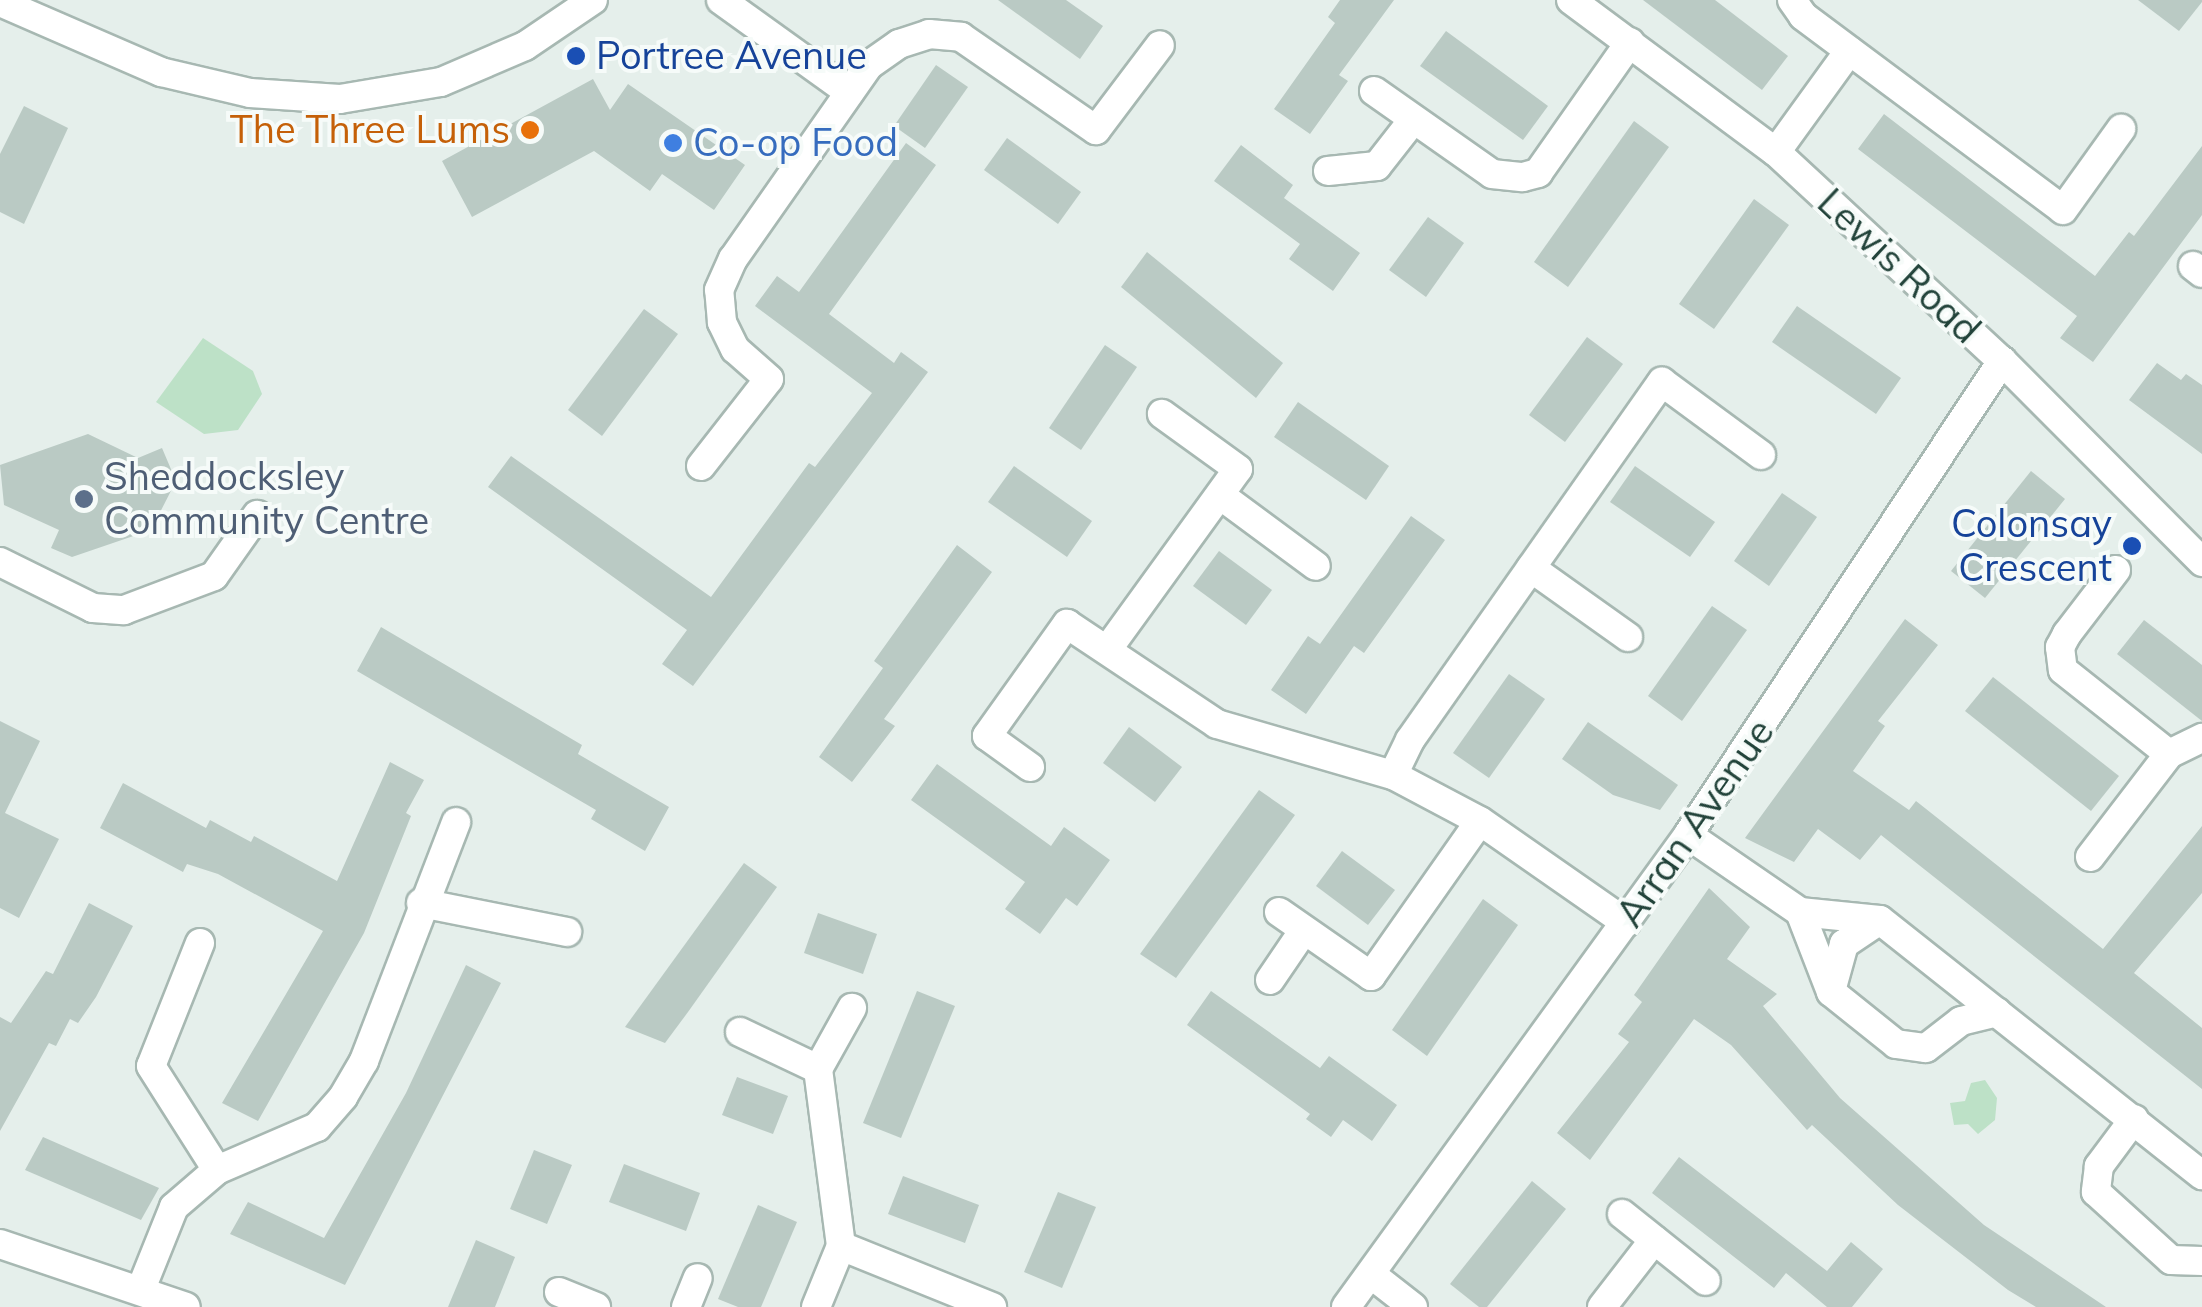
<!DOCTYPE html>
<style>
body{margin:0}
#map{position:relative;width:2202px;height:1307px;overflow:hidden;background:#e5efeb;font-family:Mulish,sans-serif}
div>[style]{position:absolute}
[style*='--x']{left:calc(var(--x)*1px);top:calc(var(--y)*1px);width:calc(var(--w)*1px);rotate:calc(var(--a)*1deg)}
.green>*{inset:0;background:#bde1c7}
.building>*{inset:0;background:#bacac4}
.roads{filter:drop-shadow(2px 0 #a7b8b2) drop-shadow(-2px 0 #a7b8b2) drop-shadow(0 2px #a7b8b2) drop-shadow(0 -2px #a7b8b2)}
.minor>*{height:28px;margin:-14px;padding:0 14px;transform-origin:14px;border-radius:14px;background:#fff}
.dots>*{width:28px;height:28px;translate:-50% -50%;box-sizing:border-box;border:5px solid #f6fbf9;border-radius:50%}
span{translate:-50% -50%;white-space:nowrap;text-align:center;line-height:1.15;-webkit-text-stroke:8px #f6fbf9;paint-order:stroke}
.transit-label{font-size:38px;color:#164399}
.left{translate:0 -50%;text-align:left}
.right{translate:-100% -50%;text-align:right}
.food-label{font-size:38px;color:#c56008}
.shop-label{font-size:38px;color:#366cbe}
.street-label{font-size:38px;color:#22433a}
.service-label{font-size:38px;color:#4e5e75}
</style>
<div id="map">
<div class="green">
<div style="clip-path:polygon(203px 338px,253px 371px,262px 394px,238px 430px,204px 434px,156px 402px)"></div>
<div style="clip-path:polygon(1985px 1080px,1997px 1098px,1995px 1120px,1978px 1134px,1968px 1124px,1954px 1125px,1950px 1103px,1965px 1101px,1971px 1083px)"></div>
</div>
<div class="building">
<div style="clip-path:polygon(998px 0,1066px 0,1103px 26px,1080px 59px)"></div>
<div style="clip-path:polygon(1340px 0,1394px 0,1339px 75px,1348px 81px,1310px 134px,1274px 109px,1335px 23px,1328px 17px)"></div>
<div style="clip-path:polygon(1643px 0,1715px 0,1788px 56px,1762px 90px)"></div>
<div style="clip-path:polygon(2138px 0,2202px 0,2202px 2px,2179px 31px)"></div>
<div style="clip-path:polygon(1446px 31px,1548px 106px,1523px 140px,1420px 66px)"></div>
<div style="clip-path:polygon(936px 65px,968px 87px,925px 148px,894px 126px)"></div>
<div style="clip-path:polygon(593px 79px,610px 110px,628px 84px,745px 165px,714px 210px,662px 174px,650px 191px,594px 151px,472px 217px,442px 161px)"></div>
<div style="clip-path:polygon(24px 106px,68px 128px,24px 224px,0 212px,0 154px)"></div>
<div style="clip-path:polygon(1884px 114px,2095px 276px,2129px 232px,2134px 236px,2202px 146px,2202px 215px,2093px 362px,2060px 338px,2077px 316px,1858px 149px)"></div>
<div style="clip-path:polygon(1634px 121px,1669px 147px,1568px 287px,1534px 262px)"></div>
<div style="clip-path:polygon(1007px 138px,1081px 192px,1058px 224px,984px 170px)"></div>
<div style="clip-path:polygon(906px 143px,936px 165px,829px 314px,894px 363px,901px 352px,928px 372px,693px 686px,662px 664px,687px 630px,488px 487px,511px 456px,711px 597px,809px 463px,815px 467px,872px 393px,755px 306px,777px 276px,799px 292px)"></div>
<div style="clip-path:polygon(1241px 145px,1293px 185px,1284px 198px,1360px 253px,1333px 291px,1289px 259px,1300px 244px,1214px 181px)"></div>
<div style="clip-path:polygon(1754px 199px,1789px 225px,1714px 329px,1679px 304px)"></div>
<div style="clip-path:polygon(1428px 217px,1464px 243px,1426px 297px,1389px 270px)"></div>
<div style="clip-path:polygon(1147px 252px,1283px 363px,1256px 398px,1121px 287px)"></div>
<div style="clip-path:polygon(1797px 306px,1901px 378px,1876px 414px,1772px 342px)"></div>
<div style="clip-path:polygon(644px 309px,678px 334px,602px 436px,568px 410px)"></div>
<div style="clip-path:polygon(1587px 337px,1623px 364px,1565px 442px,1529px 415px)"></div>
<div style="clip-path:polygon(1105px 345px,1137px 367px,1081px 450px,1049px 428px)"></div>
<div style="clip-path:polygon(2157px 363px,2181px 380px,2186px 374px,2202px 385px,2202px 454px,2129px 400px)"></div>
<div style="clip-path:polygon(1298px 402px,1389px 466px,1366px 500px,1274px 437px)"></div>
<div style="clip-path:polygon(88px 434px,138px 458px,162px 448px,176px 481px,151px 530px,72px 557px,51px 548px,59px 530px,4px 505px,0 465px)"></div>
<div style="clip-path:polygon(1014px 466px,1092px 521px,1067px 557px,988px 502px)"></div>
<div style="clip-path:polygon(1635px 466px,1715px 522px,1690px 557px,1610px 502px)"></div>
<div style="clip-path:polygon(2031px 471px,2065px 499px,1985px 598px,1951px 571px)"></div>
<div style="clip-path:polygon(1782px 493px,1817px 517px,1769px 586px,1734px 561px)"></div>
<div style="clip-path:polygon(1411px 516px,1445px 540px,1364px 653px,1354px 646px,1306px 714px,1271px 690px,1308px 636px,1320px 644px)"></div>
<div style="clip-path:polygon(957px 545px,992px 572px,884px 719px,895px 726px,852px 782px,819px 757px,883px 668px,874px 661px)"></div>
<div style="clip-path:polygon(1219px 551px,1272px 590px,1246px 625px,1193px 586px)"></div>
<div style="clip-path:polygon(1712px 606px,1747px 630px,1682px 721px,1648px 696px)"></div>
<div style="clip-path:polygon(1905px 619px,1938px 645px,1878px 721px,1885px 726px,1853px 771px,1909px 810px,1916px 801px,2103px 949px,2202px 826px,2202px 893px,2134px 973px,2202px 1028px,2202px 1089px,1881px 835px,1860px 860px,1818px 829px,1794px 862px,1745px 838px)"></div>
<div style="clip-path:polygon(2144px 620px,2202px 665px,2202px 721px,2117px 654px)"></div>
<div style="clip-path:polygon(381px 627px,582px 745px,578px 754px,669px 807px,645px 851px,591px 819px,596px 810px,357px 671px)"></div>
<div style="clip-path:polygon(1509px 674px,1545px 699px,1489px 778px,1453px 753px)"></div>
<div style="clip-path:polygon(1993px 677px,2119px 776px,2091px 811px,1965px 711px)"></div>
<div style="clip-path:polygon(0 721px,40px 741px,5px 813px,59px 839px,19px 918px,0 908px)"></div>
<div style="clip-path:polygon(1588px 722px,1678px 785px,1660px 810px,1613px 795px,1562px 759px)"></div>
<div style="clip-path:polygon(1129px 727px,1182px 767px,1155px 802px,1103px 763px)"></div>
<div style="clip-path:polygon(390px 762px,424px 780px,406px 813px,411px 816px,364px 933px,258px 1121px,222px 1103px,323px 931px,218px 874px,187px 864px,183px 872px,100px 828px,123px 783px,206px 828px,210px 820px,251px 842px,254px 836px,337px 881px)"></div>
<div style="clip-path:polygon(937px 764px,1051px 846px,1064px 827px,1110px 860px,1077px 906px,1066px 898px,1040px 934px,1005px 909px,1025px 882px,911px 800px)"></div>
<div style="clip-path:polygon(1259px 790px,1295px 815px,1176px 978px,1140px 954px)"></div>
<div style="clip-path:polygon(1342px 851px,1395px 890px,1368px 925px,1316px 886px)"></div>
<div style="clip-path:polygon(744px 863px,777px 887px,688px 1012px,665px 1043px,625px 1027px)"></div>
<div style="clip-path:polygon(1709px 888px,1750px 927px,1727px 959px,1777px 994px,1763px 1006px,1840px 1098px,1984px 1225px,2106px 1307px,2036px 1307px,2008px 1290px,1898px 1205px,1812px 1125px,1807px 1130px,1731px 1045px,1694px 1019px,1590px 1160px,1557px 1133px,1629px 1042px,1618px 1034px,1642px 1002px,1634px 995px)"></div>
<div style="clip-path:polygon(1483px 899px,1518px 925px,1427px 1056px,1392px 1030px)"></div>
<div style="clip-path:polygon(89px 903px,133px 926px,96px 997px,78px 1023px,70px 1019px,56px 1046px,49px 1043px,0 1131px,0 1017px,11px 1023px,46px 971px,53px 974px)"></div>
<div style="clip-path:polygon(818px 913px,877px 934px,863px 974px,804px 953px)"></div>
<div style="clip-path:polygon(466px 965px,501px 983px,345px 1285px,230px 1234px,248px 1202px,324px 1238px,406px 1093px)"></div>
<div style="clip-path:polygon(917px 991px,955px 1006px,901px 1138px,863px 1123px)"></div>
<div style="clip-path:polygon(1211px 991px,1320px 1068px,1329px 1056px,1397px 1105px,1372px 1141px,1343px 1120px,1331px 1137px,1306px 1119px,1310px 1114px,1187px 1025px)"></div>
<div style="clip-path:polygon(737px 1077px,788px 1096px,773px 1134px,722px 1115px)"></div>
<div style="clip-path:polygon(43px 1137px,159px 1188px,141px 1220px,25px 1170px)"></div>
<div style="clip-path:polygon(534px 1150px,572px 1165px,547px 1224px,510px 1209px)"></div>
<div style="clip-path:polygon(1679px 1157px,1827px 1271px,1851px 1242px,1883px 1269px,1852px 1307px,1827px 1307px,1786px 1273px,1774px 1288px,1652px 1193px)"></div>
<div style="clip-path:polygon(624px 1164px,700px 1193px,686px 1231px,609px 1202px)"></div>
<div style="clip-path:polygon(903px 1176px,979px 1205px,965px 1243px,888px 1214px)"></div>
<div style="clip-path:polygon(1532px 1181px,1566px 1209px,1487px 1307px,1479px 1307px,1450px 1284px)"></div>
<div style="clip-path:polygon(1058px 1192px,1096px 1207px,1062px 1288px,1024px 1272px)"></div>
<div style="clip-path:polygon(758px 1205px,797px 1222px,761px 1307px,738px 1307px,718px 1299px)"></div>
<div style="clip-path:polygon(476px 1240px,515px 1257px,495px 1307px,448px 1307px)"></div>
</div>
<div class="roads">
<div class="minor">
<div style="--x:721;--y:0;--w:158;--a:35.7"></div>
<div style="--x:1571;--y:0;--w:255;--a:36.6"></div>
<div style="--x:1776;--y:152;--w:308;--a:42.8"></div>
<div style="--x:2002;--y:361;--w:284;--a:45.1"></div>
<div style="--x:1792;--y:0;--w:19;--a:55"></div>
<div style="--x:1803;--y:16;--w:324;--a:36.7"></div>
<div style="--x:2063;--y:210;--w:100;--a:-54.4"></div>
<div style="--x:0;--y:2;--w:176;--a:23.5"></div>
<div style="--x:161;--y:72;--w:91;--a:13.3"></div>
<div style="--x:250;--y:93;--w:90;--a:3.8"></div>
<div style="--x:340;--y:99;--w:102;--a:-9.6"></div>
<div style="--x:441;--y:82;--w:91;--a:-23.2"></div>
<div style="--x:525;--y:46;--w:82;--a:-34.1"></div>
<div style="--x:1374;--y:91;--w:144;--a:35.1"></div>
<div style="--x:1492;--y:174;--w:31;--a:6"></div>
<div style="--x:1523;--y:177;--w:16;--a:-15"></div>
<div style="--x:1538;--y:173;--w:160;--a:-54.9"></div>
<div style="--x:1776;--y:152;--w:125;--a:-54.1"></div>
<div style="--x:1328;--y:171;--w:49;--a:-5.8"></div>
<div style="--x:1377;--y:166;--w:58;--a:-52"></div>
<div style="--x:2193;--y:266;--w:11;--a:38"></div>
<div style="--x:701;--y:466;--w:110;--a:-52"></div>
<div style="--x:769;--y:379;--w:45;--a:-138.6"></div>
<div style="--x:735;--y:349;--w:30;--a:-116"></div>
<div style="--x:722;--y:322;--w:32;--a:-95"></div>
<div style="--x:719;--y:290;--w:34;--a:-66"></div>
<div style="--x:733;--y:259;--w:237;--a:-55"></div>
<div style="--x:869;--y:65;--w:37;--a:-35"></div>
<div style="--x:899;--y:44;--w:32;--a:-18"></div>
<div style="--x:929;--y:34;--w:32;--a:5"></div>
<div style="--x:961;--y:37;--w:164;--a:34.6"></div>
<div style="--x:1096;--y:130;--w:106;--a:-53"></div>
<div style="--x:1220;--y:495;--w:119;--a:36.5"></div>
<div style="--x:0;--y:562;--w:104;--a:26.3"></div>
<div style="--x:93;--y:608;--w:31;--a:4"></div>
<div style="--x:124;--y:610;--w:96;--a:-20.7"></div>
<div style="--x:214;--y:576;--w:75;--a:-54.8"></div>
<div style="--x:1531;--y:568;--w:119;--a:35.4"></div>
<div style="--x:2116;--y:570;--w:81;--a:127.4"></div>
<div style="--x:2067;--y:634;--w:15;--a:118"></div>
<div style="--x:2060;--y:647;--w:23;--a:83"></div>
<div style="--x:2063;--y:670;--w:135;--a:38.4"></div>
<div style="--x:2169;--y:754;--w:37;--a:-26"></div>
<div style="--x:1107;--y:650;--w:223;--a:-54.1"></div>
<div style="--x:1238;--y:469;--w:94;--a:-144.1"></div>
<div style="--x:1030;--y:767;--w:53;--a:-144.2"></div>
<div style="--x:987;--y:736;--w:138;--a:-54.5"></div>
<div style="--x:1067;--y:624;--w:180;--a:33.7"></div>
<div style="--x:1217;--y:724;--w:183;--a:16.2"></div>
<div style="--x:1393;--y:775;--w:98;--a:27.9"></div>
<div style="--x:1480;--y:821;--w:178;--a:34.9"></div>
<div style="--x:1393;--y:775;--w:39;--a:-64"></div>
<div style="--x:1410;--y:740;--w:438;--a:-54.9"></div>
<div style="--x:1662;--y:382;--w:123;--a:36.4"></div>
<div style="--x:1688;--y:835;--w:136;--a:34.5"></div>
<div style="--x:1800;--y:912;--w:80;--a:5.7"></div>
<div style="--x:1880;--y:920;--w:411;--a:38.4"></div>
<div style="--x:2090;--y:857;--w:130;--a:-52.5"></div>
<div style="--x:421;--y:903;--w:149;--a:11.2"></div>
<div style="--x:1279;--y:912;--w:112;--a:34.8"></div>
<div style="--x:1371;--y:976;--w:189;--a:-54.9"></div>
<div style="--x:1800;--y:912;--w:86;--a:68.8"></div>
<div style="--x:1831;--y:992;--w:83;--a:38.7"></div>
<div style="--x:1896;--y:1044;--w:30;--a:8"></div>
<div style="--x:1926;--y:1048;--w:44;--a:-37.6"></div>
<div style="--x:1961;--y:1021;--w:37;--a:-14"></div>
<div style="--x:200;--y:943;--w:132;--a:111.7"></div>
<div style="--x:151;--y:1066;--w:123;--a:57.6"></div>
<div style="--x:1270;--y:980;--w:60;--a:-55.8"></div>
<div style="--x:1831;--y:991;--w:49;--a:-74.5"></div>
<div style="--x:1844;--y:944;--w:43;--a:-33.7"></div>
<div style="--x:740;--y:1032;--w:86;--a:25.4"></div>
<div style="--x:2134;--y:1119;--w:59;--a:126.7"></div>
<div style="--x:2099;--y:1166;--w:26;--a:97"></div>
<div style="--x:2096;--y:1192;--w:101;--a:42.2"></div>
<div style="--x:2171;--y:1260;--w:31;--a:2"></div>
<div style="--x:1622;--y:1214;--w:107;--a:38.6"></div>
<div style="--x:0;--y:1244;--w:196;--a:18.7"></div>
<div style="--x:841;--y:1246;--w:163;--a:22"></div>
<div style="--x:1372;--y:1275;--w:52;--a:38"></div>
<div style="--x:141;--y:1289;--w:88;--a:-68.1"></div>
<div style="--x:174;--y:1207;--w:57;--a:-40.7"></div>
<div style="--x:217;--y:1170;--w:109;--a:-23.3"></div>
<div style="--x:317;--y:1127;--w:40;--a:-49"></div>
<div style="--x:343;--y:1097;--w:42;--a:-59.7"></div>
<div style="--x:364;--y:1061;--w:256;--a:-68.9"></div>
<div style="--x:559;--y:1292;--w:40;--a:22"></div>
<div style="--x:686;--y:1307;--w:31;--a:-68"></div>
<div style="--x:816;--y:1307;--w:66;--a:-67.7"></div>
<div style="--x:841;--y:1246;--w:178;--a:-97.4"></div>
<div style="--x:818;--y:1069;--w:70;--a:-60.9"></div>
<div style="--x:1346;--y:1307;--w:583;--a:-54.07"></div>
<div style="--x:1688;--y:835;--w:569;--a:-56.48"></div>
<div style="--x:1602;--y:1307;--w:85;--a:-52.2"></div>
</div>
</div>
<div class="dots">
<div style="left:576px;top:56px;background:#1a4fb4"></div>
<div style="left:530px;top:130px;background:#e8710a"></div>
<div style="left:673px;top:143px;background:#3f7fe0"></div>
<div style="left:84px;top:499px;background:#5c6f8a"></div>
<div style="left:2132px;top:546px;background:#1a4fb4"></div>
</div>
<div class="transit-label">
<span class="left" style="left:596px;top:56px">Portree Avenue</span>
<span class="right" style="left:2112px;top:546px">Colonsay<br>Crescent</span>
</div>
<div class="food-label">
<span class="right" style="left:510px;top:130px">The Three Lums</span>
</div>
<div class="shop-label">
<span class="left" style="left:693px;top:143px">Co-op Food</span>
</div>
<div class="street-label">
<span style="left:1899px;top:266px;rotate:43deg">Lewis Road</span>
<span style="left:1695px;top:823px;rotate:-55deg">Arran Avenue</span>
</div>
<div class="service-label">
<span class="left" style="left:104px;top:499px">Sheddocksley<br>Community Centre</span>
</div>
</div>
